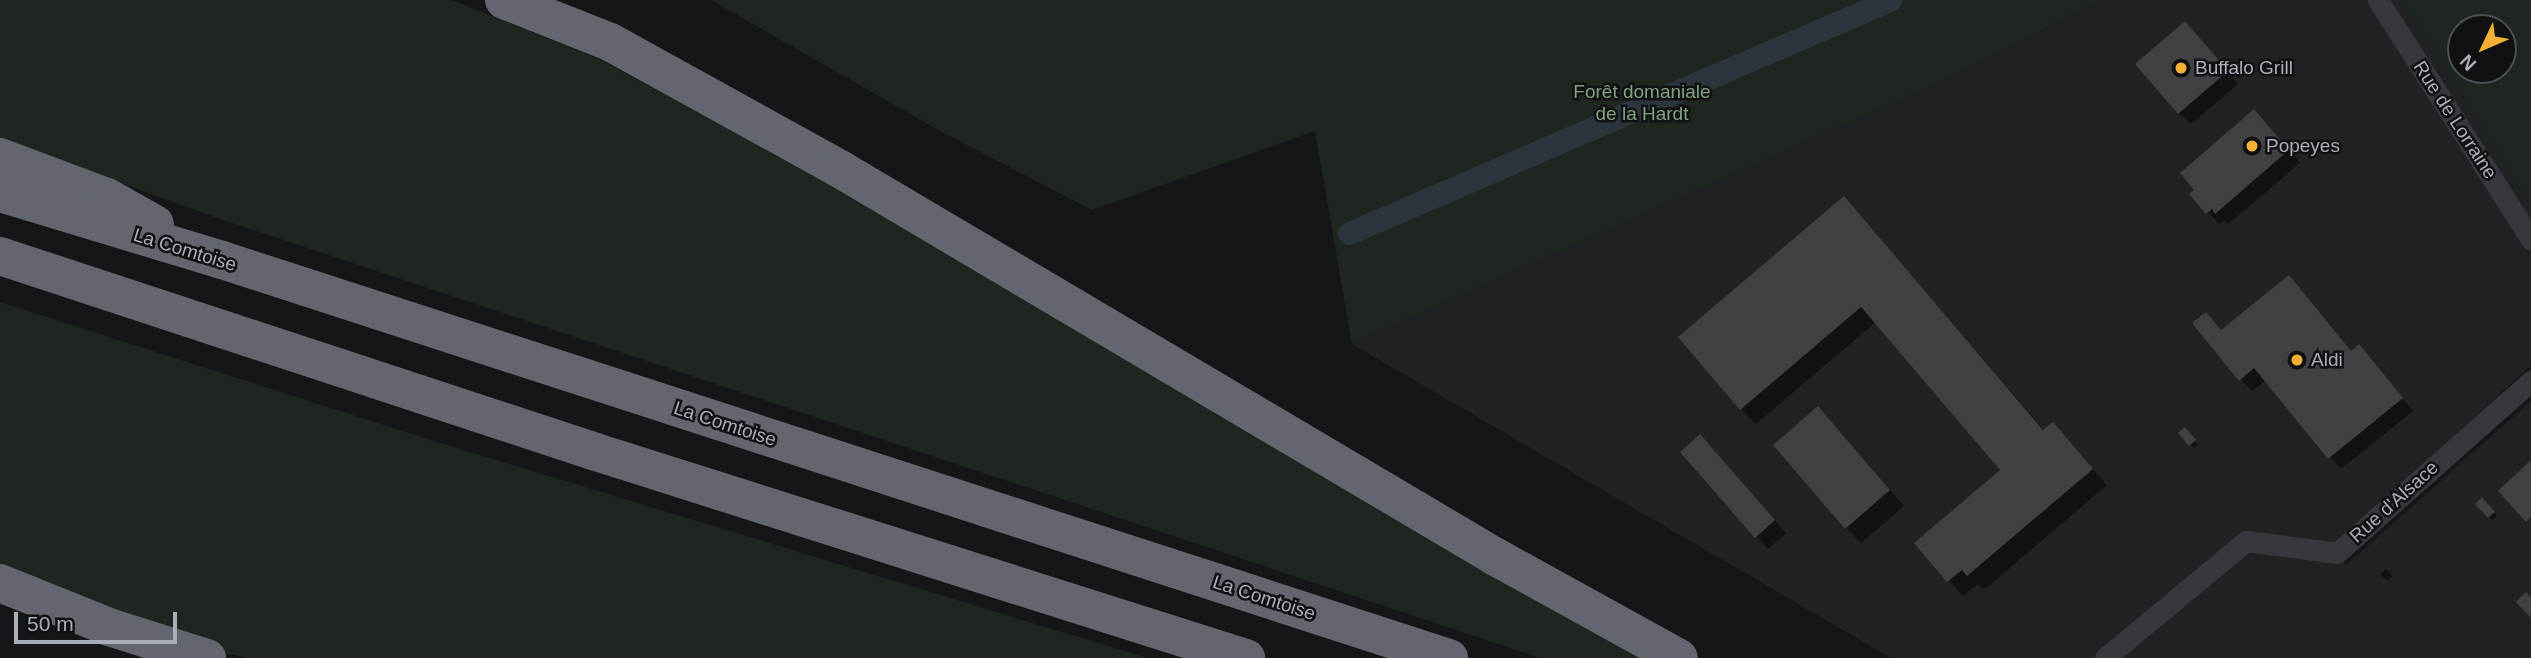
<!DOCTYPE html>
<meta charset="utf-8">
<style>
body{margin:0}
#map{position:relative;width:2531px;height:658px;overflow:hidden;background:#161618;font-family:Helvetica,sans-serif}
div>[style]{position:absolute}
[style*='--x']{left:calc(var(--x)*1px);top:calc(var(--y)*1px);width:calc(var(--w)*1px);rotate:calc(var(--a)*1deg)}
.built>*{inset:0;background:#222225}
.green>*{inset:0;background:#1e261f}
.shadow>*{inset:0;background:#0007}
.canal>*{height:23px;margin:-11.5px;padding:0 11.5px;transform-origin:11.5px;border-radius:11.5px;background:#2c353c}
.building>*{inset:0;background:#404145}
.street>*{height:21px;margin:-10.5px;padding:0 10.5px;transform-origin:10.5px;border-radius:10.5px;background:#37383d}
.highway>*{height:38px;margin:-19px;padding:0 19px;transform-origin:19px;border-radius:19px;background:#63666e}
.dots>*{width:19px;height:19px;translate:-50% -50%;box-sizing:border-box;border:4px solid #111113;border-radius:50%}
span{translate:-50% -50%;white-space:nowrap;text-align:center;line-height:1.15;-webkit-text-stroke:5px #111113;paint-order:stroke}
.poi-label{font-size:19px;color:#a8adb8}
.left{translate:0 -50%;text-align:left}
.park-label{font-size:19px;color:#7fa381}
.street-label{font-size:19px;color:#a8adb8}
.north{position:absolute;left:2447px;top:14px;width:70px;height:70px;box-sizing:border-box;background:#111113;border:2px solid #4d4f55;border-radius:50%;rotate:226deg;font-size:19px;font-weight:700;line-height:28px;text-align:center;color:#a8adb8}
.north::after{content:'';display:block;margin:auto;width:24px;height:32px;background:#f2b134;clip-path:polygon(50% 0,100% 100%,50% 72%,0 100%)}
.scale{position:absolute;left:14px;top:612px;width:163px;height:32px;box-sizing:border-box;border:4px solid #a8adb8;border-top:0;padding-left:9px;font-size:21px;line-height:24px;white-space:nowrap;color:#a8adb8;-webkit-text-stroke:5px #111113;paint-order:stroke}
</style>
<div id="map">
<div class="built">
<div style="clip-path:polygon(2101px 0,2403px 0,2531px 207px,2531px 365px,2330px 552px,2346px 565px,2531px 401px,2531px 658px,1891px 658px,1352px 344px,1955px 76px)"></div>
</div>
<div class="green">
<div style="clip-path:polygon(0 0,452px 0,599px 59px,834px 186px,1485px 572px,1642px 658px,1540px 658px,220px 219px,0 139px)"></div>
<div style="clip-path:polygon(711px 0,2101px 0,1955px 76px,1352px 344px,1315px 131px,1092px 210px,940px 131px)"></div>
<div style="clip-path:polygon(evenodd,2403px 0,2531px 0,2531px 207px,2403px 0,2461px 28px,2503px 28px,2503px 70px,2461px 70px,2461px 28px)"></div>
<div style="clip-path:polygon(0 302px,437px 442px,1148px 658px,248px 658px,224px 653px,0 571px)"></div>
</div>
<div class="shadow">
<div style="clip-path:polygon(2196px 35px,2238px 84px,2191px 124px,2179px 113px)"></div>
<div style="clip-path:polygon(2266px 123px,2300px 163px,2228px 224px,2224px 220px,2219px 224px,2192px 194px)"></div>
<div style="clip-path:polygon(1844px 198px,2045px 431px,2053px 424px,2107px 485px,1984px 590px,1978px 584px,1963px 596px,1916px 544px,2002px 470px,1876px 322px,1756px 424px,1741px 409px)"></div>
<div style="clip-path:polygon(2222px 332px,2352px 352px,2359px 347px,2413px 411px,2341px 469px,2266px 380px,2252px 391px,2241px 380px)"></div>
<div style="clip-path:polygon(1833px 423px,1904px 506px,1861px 543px,1846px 528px)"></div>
<div style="clip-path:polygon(2185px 430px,2198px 445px,2194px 448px,2180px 433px)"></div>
<div style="clip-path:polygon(1712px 448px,1786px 533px,1768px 549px,1683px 452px)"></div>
<div style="clip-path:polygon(2482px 499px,2497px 516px,2492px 520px,2478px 504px)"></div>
<div style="clip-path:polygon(2386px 569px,2393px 576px,2387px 581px,2380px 574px)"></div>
</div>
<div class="canal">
<div style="--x:1349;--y:233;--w:589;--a:-23.3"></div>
</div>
<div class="building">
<div style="clip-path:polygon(2185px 21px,2228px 71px,2178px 114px,2135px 64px)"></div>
<div style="clip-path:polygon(2254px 109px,2289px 150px,2215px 214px,2212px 209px,2206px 214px,2189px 194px,2194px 190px,2180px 173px)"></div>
<div style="clip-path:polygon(1844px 196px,2043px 430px,2053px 422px,2093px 469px,1967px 576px,1962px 570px,1947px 582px,1914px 543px,2000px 470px,1861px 307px,1740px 410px,1678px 337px)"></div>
<div style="clip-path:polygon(2289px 275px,2351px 351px,2359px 344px,2403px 398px,2328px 459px,2254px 368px,2239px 381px,2192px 323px,2206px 312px,2221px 330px)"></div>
<div style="clip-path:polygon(1818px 406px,1890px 490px,1845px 529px,1773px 445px)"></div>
<div style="clip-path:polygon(2185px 427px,2196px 440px,2189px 446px,2178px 433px)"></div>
<div style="clip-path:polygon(1700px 434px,1775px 520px,1755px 538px,1680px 452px)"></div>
<div style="clip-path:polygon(2531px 460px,2531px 517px,2526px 522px,2498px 491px)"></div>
<div style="clip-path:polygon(2482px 497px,2495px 512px,2488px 518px,2475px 504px)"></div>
<div style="clip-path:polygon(2526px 592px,2531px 597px,2531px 618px,2516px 602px)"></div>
</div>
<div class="street">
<div style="--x:2378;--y:0;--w:284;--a:57.4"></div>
<div style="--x:2105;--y:658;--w:183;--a:-39.7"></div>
<div style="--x:2246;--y:541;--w:92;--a:7.5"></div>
<div style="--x:2337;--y:553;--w:259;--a:-41.6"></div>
</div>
<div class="highway">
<div style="--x:504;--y:0;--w:114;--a:21.6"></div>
<div style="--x:610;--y:42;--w:263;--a:28.9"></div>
<div style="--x:840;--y:169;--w:760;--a:30.61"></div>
<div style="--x:1494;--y:556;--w:211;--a:28.9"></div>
<div style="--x:0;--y:157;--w:114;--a:20.5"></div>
<div style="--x:107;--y:197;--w:55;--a:29.4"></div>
<div style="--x:0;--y:193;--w:232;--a:16.8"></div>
<div style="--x:222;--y:260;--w:1290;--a:17.97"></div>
<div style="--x:0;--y:256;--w:627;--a:18.2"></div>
<div style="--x:596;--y:452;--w:682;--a:17.58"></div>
<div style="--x:0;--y:583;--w:118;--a:22"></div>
<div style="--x:109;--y:627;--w:103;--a:17.6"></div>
</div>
<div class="dots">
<div style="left:2181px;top:68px;background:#f2b134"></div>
<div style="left:2252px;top:146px;background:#f2b134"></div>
<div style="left:2297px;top:360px;background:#f2b134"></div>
</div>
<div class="poi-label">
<span class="left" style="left:2195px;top:68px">Buffalo Grill</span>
<span class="left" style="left:2266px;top:146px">Popeyes</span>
<span class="left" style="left:2311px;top:360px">Aldi</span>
</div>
<div class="park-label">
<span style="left:1642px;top:103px">Forêt domaniale<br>de la Hardt</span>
</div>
<div class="street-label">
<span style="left:2455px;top:120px;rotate:57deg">Rue de Lorraine</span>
<span style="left:185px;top:250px;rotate:17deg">La Comtoise</span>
<span style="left:725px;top:424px;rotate:18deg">La Comtoise</span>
<span style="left:2394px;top:502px;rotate:-42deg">Rue d'Alsace</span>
<span style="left:1264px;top:598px;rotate:18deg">La Comtoise</span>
</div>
<div class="north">N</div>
<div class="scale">50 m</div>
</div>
